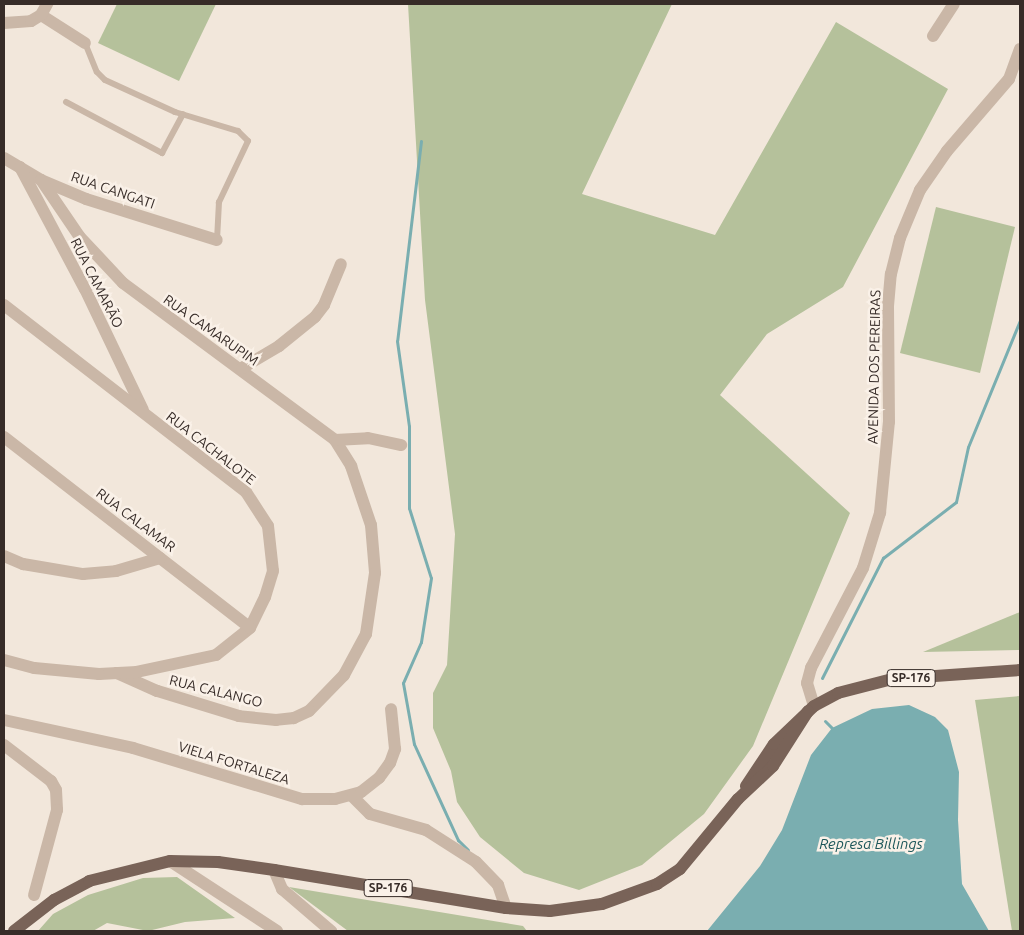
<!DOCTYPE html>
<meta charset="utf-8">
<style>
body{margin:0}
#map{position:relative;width:1024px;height:935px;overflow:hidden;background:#f2e7db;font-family:Ubuntu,sans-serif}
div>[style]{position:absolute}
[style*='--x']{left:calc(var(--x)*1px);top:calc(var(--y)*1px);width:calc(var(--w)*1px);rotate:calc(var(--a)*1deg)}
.green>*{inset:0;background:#b5c19b}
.water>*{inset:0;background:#7aaeb0}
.stream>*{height:3px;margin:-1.5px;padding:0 1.5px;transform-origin:1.5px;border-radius:1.5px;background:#7aaeb0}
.service>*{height:6px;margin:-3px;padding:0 3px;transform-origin:3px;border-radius:3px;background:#cab7a7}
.minor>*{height:12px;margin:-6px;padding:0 6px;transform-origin:6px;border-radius:6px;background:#cab7a7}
.primary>*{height:12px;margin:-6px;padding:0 6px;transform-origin:6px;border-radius:6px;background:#796358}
span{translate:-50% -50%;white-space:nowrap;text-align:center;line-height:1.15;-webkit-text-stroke:5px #faf1e8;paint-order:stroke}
.shield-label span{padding:1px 4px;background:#faf1e8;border:1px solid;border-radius:4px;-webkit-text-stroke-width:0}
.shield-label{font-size:12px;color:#372c28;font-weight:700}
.street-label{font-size:14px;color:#372c28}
.water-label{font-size:15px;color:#1c5659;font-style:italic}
.frame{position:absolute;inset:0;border:5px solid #372c28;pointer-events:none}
</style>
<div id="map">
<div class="green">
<div style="clip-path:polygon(117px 4px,216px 4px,179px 81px,98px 43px)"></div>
<div style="clip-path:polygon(408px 4px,672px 4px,582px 194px,715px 235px,836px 22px,948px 89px,843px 287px,767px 334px,720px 395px,850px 513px,753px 746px,704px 814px,642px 865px,579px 890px,524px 873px,480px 837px,457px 802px,451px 771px,433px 728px,433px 693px,447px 665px,455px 534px,425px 300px)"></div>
<div style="clip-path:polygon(936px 207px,1015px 227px,980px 373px,900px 353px)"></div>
<div style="clip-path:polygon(1020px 612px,1020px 650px,923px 652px)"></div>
<div style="clip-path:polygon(1020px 696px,1020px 931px,1012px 931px,975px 700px)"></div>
<div style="clip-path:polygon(177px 877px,235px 918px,185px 922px,148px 931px,107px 923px,93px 931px,38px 931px,53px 914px,88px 895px,143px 878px)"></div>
<div style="clip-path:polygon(289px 887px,523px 926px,527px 931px,348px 931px)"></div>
</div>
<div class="water">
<div style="clip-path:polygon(909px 705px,935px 717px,948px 730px,959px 772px,958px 820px,962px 884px,989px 931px,707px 931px,760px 866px,782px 830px,811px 755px,832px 728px,872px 709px)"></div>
</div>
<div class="stream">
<div style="--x:421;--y:141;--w:201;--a:96.8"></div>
<div style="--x:397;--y:341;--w:86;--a:82"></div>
<div style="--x:409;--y:426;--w:82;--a:90"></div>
<div style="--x:409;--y:508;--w:73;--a:72.6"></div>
<div style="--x:431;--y:578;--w:65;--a:98.9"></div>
<div style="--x:421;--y:642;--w:45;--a:113.7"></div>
<div style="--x:403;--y:683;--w:62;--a:79.8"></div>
<div style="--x:414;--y:744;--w:106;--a:65.4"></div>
<div style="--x:458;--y:840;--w:14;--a:45"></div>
<div style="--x:822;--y:678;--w:135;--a:-63.1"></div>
<div style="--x:883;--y:558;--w:92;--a:-37.5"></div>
<div style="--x:956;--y:502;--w:56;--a:-77.7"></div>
<div style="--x:968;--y:447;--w:137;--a:-67.7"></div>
<div style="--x:825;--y:721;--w:10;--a:45"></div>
</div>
<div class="service">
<div style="--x:85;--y:43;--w:31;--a:68"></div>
<div style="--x:97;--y:72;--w:11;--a:45"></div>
<div style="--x:105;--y:80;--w:77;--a:24.6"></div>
<div style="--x:175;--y:112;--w:66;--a:16.8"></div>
<div style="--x:238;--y:131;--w:14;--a:45"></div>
<div style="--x:248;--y:141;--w:68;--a:115.4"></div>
<div style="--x:219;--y:202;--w:38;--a:93"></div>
<div style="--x:66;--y:102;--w:109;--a:28"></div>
<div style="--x:162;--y:153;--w:44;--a:-61.7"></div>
</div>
<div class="minor">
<div style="--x:41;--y:15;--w:52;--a:32.5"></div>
<div style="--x:4;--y:23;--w:27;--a:-4"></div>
<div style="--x:31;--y:21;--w:12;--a:-31"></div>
<div style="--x:41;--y:15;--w:13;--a:-61"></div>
<div style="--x:933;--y:36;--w:38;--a:-57"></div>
<div style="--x:4;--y:158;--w:43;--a:30.7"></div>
<div style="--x:41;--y:180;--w:49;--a:22.9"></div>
<div style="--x:86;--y:199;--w:137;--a:17.4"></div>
<div style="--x:20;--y:167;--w:138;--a:62"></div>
<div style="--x:85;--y:289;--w:134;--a:64.4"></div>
<div style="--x:41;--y:180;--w:68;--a:55.8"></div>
<div style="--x:79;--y:236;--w:64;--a:46.9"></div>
<div style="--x:123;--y:283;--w:264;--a:36.5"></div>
<div style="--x:335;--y:440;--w:31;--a:58"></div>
<div style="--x:351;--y:466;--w:62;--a:71.3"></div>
<div style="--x:371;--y:525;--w:48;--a:85.2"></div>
<div style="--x:375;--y:573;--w:62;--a:98.4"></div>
<div style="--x:366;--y:634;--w:47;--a:118.2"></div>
<div style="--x:344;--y:675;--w:50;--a:134.2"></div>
<div style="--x:309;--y:711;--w:17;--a:155"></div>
<div style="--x:294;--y:718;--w:18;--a:174"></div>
<div style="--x:276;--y:720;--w:37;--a:-174"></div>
<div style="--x:239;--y:716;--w:86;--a:-163"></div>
<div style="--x:157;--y:691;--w:44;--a:-155.8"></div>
<div style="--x:4;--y:305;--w:306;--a:37.7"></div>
<div style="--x:246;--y:492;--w:40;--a:57.1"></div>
<div style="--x:268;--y:526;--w:45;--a:83.7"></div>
<div style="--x:273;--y:571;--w:27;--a:107"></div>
<div style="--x:265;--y:597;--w:34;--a:116"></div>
<div style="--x:250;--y:628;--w:43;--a:141.5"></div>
<div style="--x:216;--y:655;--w:81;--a:167.9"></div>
<div style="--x:137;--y:672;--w:38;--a:177"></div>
<div style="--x:99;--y:674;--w:65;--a:-174.7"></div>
<div style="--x:34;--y:668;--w:31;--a:-165"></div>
<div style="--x:242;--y:368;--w:43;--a:-30.7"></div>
<div style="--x:279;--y:346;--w:46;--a:-38.9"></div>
<div style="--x:315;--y:317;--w:15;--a:-53"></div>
<div style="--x:324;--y:305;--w:44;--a:-67.5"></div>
<div style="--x:4;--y:437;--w:311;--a:37.8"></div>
<div style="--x:335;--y:440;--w:33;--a:-3"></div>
<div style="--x:368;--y:438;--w:34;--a:12"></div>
<div style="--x:4;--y:556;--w:21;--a:23"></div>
<div style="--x:23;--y:564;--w:61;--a:9.5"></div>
<div style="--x:83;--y:574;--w:33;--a:-5"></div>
<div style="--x:116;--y:571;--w:46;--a:-16.5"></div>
<div style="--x:814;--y:706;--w:24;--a:-107"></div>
<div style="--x:807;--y:683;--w:16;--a:-75"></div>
<div style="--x:811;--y:668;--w:113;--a:-62.5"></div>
<div style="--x:863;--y:568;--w:58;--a:-72.8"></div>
<div style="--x:880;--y:513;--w:91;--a:-84.4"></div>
<div style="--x:889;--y:422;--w:116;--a:-90.5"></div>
<div style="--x:888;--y:306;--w:32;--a:-85"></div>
<div style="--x:891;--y:274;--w:37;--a:-76"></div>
<div style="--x:900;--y:238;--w:52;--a:-67.4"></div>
<div style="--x:920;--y:190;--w:47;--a:-55.3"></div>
<div style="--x:947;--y:151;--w:95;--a:-49.3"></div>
<div style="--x:1009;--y:79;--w:32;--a:-70"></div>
<div style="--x:4;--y:720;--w:132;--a:12.2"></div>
<div style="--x:133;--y:748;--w:177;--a:16.8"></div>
<div style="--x:302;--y:799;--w:33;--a:0"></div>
<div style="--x:335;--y:799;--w:27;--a:-15"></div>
<div style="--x:361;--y:792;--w:23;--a:-38"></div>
<div style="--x:379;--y:778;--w:19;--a:-54"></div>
<div style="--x:390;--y:763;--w:15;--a:-70"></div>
<div style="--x:395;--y:749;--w:40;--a:-95.7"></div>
<div style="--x:4;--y:745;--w:59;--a:37.5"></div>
<div style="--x:51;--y:781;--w:10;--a:61"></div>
<div style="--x:56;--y:790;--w:20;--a:87"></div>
<div style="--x:57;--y:810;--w:88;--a:105.1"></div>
<div style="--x:353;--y:797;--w:24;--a:45"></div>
<div style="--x:370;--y:814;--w:58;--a:15.9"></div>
<div style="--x:426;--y:830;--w:59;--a:32.6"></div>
<div style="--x:476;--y:862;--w:32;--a:46"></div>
<div style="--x:498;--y:885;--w:24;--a:71"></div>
<div style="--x:170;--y:861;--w:128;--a:33.2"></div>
<div style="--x:274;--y:870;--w:21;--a:67"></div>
<div style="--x:282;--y:889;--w:65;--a:40.6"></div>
</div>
<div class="primary">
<div style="--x:746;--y:786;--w:50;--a:-56.3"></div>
<div style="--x:774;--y:744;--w:55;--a:-43.5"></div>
<div style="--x:814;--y:706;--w:27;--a:-28"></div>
<div style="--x:838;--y:693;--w:56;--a:-14.5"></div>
<div style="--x:892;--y:679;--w:128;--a:-4"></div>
<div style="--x:14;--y:931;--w:51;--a:-37.8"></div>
<div style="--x:54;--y:900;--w:40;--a:-28"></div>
<div style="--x:89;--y:881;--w:83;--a:-13.9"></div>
<div style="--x:170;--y:861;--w:48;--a:1.2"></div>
<div style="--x:218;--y:862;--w:57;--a:8.1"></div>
<div style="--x:274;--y:870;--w:235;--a:9.3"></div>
<div style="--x:506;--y:908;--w:44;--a:3.9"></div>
<div style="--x:550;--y:911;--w:52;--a:-7.7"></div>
<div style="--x:602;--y:904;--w:59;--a:-20"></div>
<div style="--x:657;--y:884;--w:27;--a:-33"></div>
<div style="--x:680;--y:869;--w:91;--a:-50.4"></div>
<div style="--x:738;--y:799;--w:48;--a:-43.3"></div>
<div style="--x:773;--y:766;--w:65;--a:-57.5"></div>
</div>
<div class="shield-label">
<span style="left:911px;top:678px">SP-176</span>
<span style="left:388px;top:888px">SP-176</span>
</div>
<div class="street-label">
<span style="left:113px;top:190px;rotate:19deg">RUA CANGATI</span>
<span style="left:97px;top:283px;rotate:63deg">RUA CAMARÃO</span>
<span style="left:211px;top:330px;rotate:35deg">RUA CAMARUPIM</span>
<span style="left:874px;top:367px;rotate:-89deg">AVENIDA DOS PEREIRAS</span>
<span style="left:211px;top:448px;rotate:38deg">RUA CACHALOTE</span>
<span style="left:136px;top:520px;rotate:37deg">RUA CALAMAR</span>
<span style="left:216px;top:691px;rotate:14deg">RUA CALANGO</span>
<span style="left:234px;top:763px;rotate:17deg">VIELA FORTALEZA</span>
</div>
<div class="water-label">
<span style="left:871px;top:844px">Represa Billings</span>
</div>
<div class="frame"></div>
</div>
